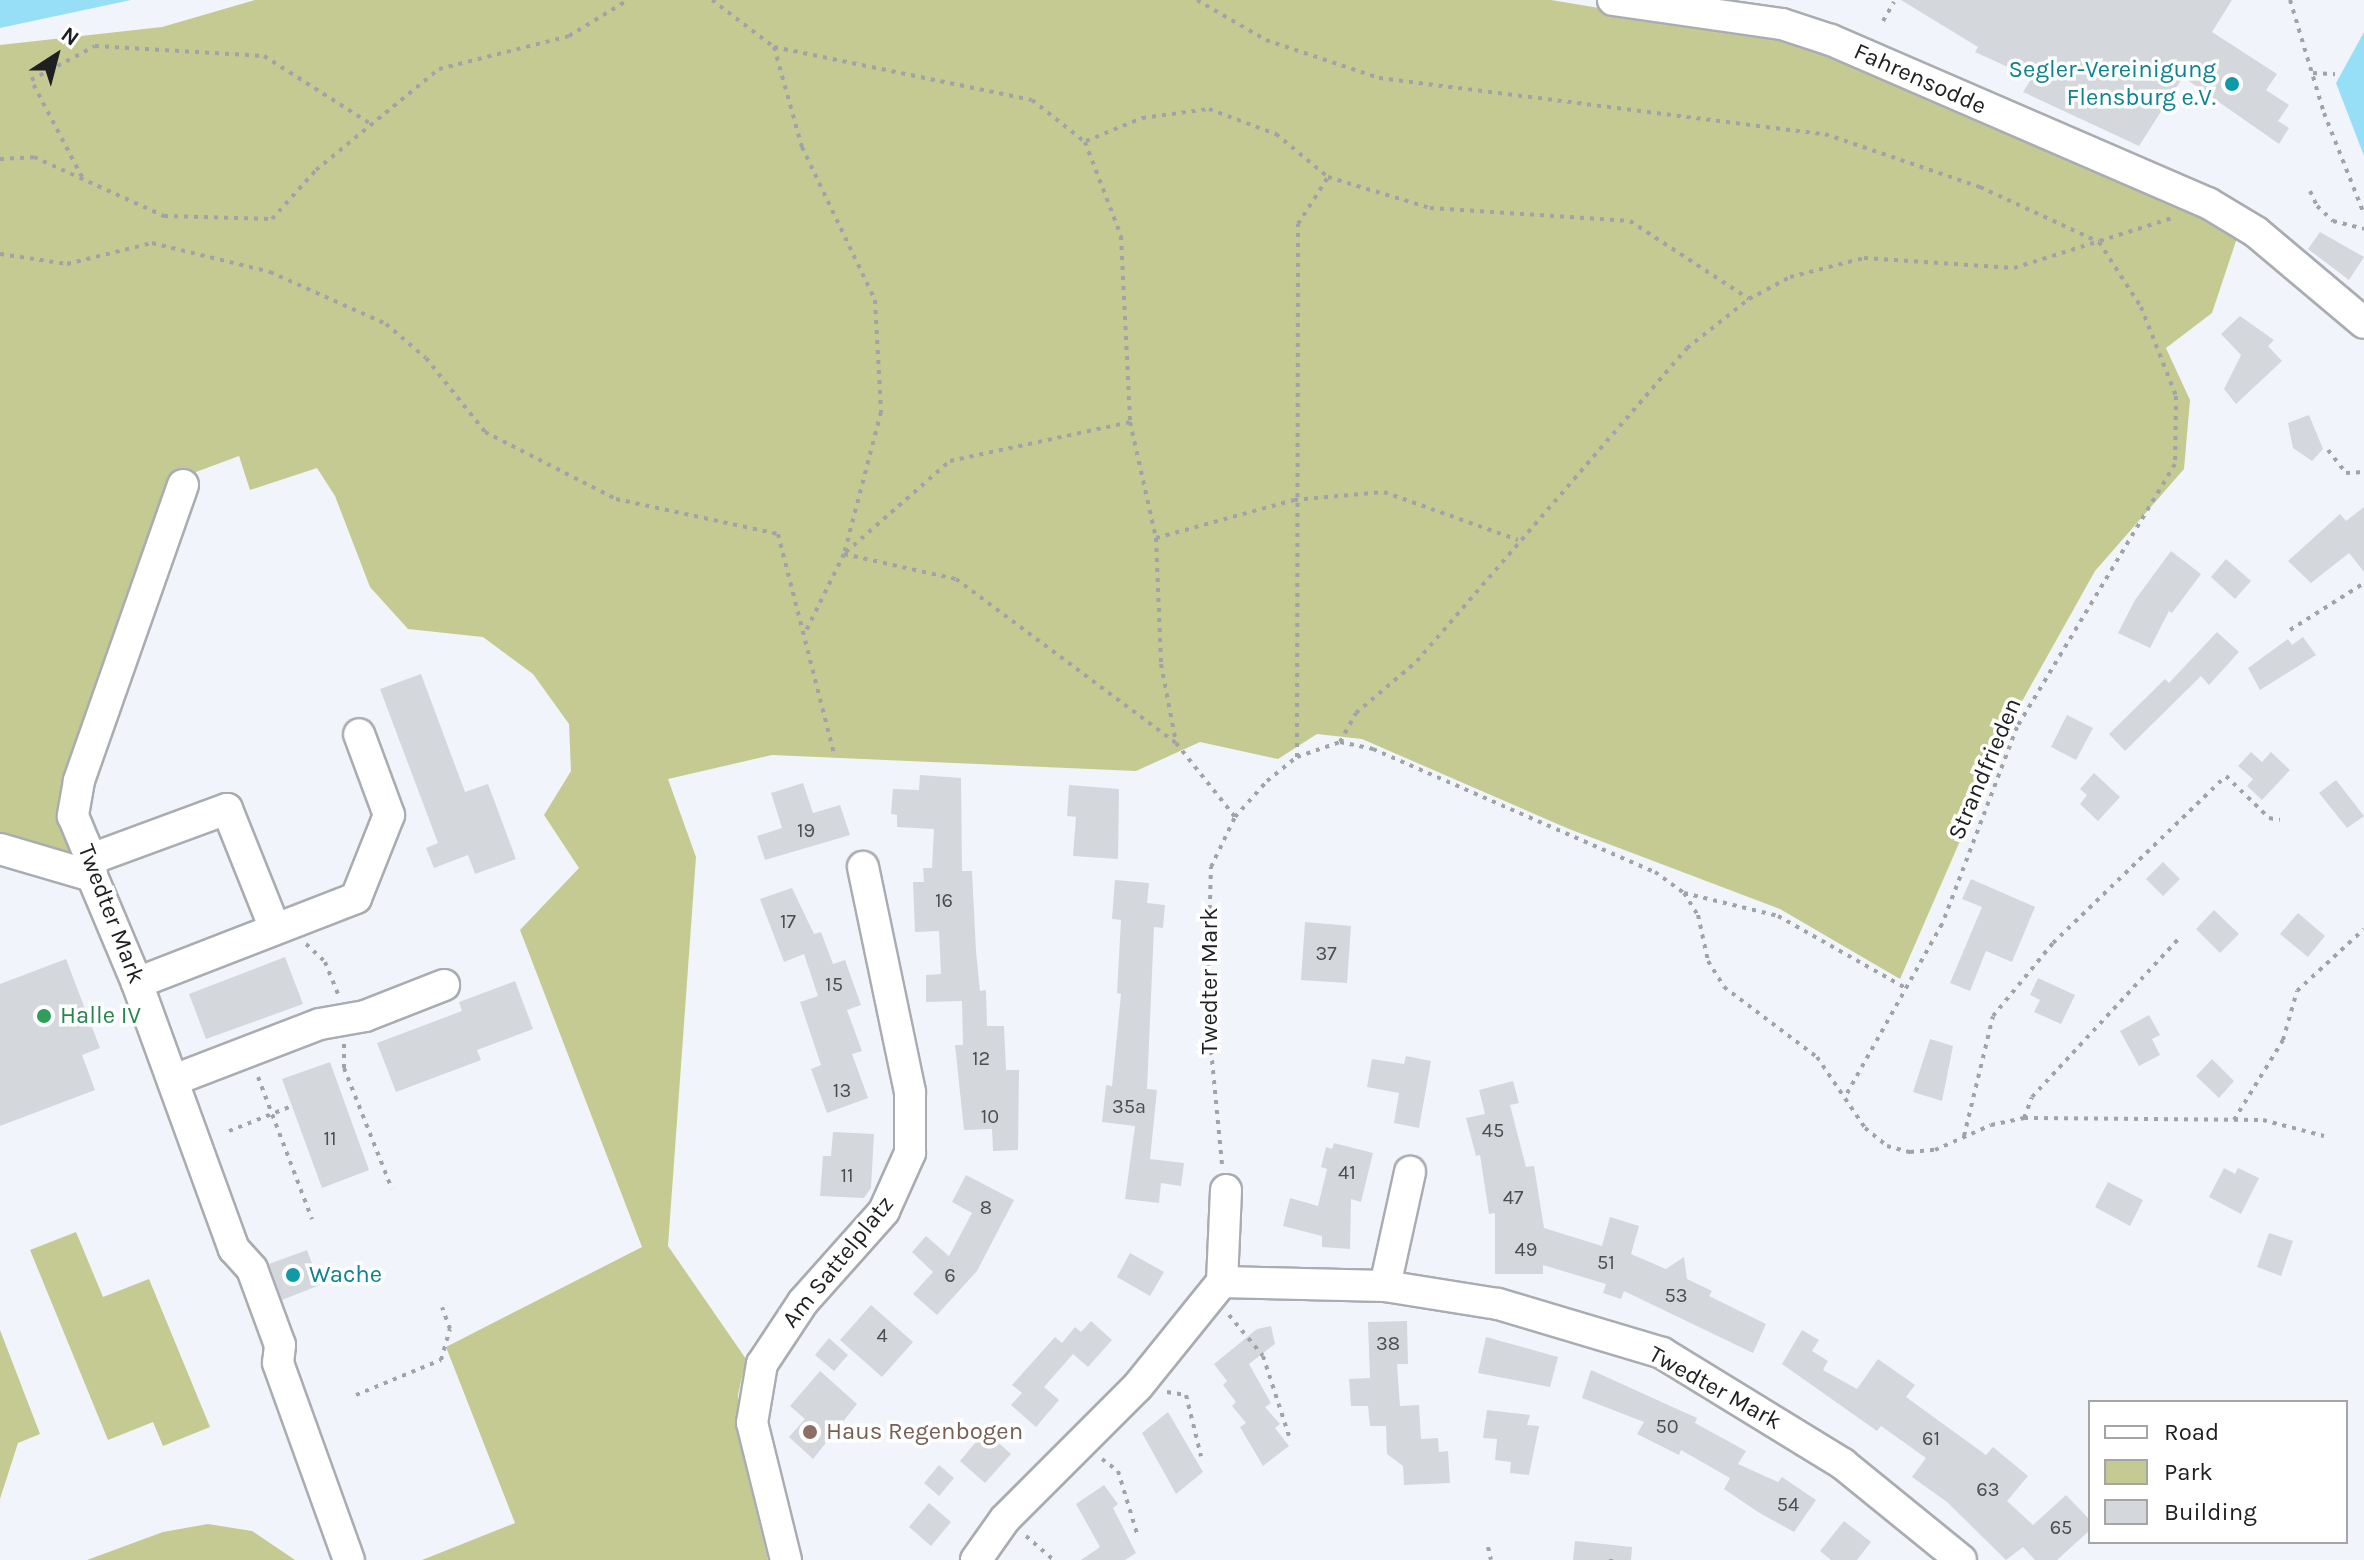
<!DOCTYPE html>
<style>
body{margin:0}
#map{position:relative;width:2364px;height:1560px;overflow:hidden;background:#f1f5fb;font-family:Karla,sans-serif}
div>[style]{position:absolute}
[style*='--x']{left:calc(var(--x)*1px);top:calc(var(--y)*1px);width:calc(var(--w)*1px);rotate:calc(var(--a)*1deg)}
.green>*{inset:0;background:#c4ca92}
.water>*{inset:0;background:#97dff7}
.building>*{inset:0;background:#d4d8dd}
.path>*{height:4px;margin-top:-2px;transform-origin:0;background:repeating-linear-gradient(90deg,#a0a3a7 0 4px,transparent 0 10px)}
.roads{filter:drop-shadow(2px 0 #a9adb2) drop-shadow(-2px 0 #a9adb2) drop-shadow(0 2px #a9adb2) drop-shadow(0 -2px #a9adb2)}
.minor>*{height:30px;margin:-15px;padding:0 15px;transform-origin:15px;border-radius:15px;background:#fff}
.dots>*{width:22px;height:22px;translate:-50% -50%;box-sizing:border-box;border:4px solid #fff;border-radius:50%}
span{translate:-50% -50%;white-space:nowrap;text-align:center;line-height:1.15;-webkit-text-stroke:7px #fff;paint-order:stroke}
.number-label{font-size:20px;color:#4c4d50}
.number-label span{-webkit-text-stroke-width:0}
.culture-label{font-size:24px;color:#0d838f}
.right{translate:-100% -50%;text-align:right}
.left{translate:0 -50%;text-align:left}
.street-label{font-size:24px;color:#1e1f21}
.leisure-label{font-size:24px;color:#27864d}
.education-label{font-size:24px;color:#785e54}
.legend{position:absolute;left:2088px;top:1400px;width:260px;height:144px;box-sizing:border-box;background:#fff;border:2px solid #a5a5a6;margin:0;padding:10px 14px;list-style:none;font-size:24px;color:#1e1f21}
.legend li{display:flex;align-items:center;gap:16px;height:40px}
.legend b{width:40px;border:2px solid #a5a5a6}
.north{position:absolute;left:16px;top:16px;width:80px;height:80px;-webkit-text-stroke:6px #fff;paint-order:stroke;rotate:36deg;font-size:22px;font-weight:700;line-height:32px;text-align:center;color:#1e1f21}
.north::after{content:'';display:block;margin:auto;width:28px;height:36px;background:#1e1f21;clip-path:polygon(50% 0,100% 100%,50% 72%,0 100%)}
</style>
<div id="map">
<div class="green">
<div style="clip-path:polygon(255px 0,1551px 0,1792px 40px,2176px 206px,2237px 238px,2212px 313px,2166px 348px,2190px 400px,2184px 469px,2095px 571px,2016px 712px,1900px 979px,1780px 909px,1569px 829px,1362px 739px,1317px 734px,1278px 759px,1200px 742px,1136px 771px,772px 755px,668px 779px,696px 857px,668px 1246px,746px 1359px,738px 1395px,743px 1457px,768px 1560px,422px 1560px,515px 1523px,446px 1347px,642px 1247px,520px 930px,579px 868px,544px 815px,571px 771px,569px 724px,533px 674px,483px 637px,408px 629px,370px 587px,335px 496px,317px 468px,250px 490px,239px 456px,169px 482px,135px 601px,56px 812px,73px 846px,69px 862px,0 842px,0 45px,162px 27px)"></div>
<div style="clip-path:polygon(76px 1232px,103px 1297px,149px 1279px,210px 1427px,163px 1446px,153px 1422px,108px 1440px,30px 1250px)"></div>
<div style="clip-path:polygon(0 1330px,40px 1434px,18px 1443px,0 1499px)"></div>
<div style="clip-path:polygon(208px 1524px,252px 1531px,295px 1560px,87px 1560px,163px 1532px)"></div>
</div>
<div class="water">
<div style="clip-path:polygon(0 0,131px 0,0 28px)"></div>
<div style="clip-path:polygon(2364px 32px,2364px 156px,2336px 83px)"></div>
</div>
<div class="building">
<div style="clip-path:polygon(1901px 0,2232px 0,2212px 32px,2277px 74px,2266px 90px,2289px 105px,2278px 121px,2289px 128px,2279px 144px,2183px 77px,2139px 146px,2023px 92px,2032px 78px,1975px 52px,1978px 47px)"></div>
<div style="clip-path:polygon(2320px 232px,2364px 257px,2349px 280px,2308px 249px)"></div>
<div style="clip-path:polygon(2240px 316px,2274px 340px,2268px 346px,2282px 361px,2236px 404px,2224px 389px,2241px 355px,2221px 334px)"></div>
<div style="clip-path:polygon(2309px 415px,2323px 449px,2312px 461px,2293px 448px,2288px 423px)"></div>
<div style="clip-path:polygon(2364px 507px,2364px 572px,2349px 553px,2311px 583px,2288px 561px,2340px 514px,2346px 521px)"></div>
<div style="clip-path:polygon(2171px 551px,2201px 574px,2172px 613px,2169px 611px,2150px 648px,2118px 633px,2135px 600px)"></div>
<div style="clip-path:polygon(2226px 559px,2251px 581px,2235px 599px,2211px 577px)"></div>
<div style="clip-path:polygon(2217px 632px,2239px 652px,2209px 685px,2201px 676px,2125px 751px,2109px 734px,2165px 679px,2169px 683px)"></div>
<div style="clip-path:polygon(2303px 637px,2316px 655px,2260px 690px,2248px 668px,2288px 639px,2292px 645px)"></div>
<div style="clip-path:polygon(421px 674px,465px 792px,488px 784px,516px 859px,475px 874px,468px 855px,434px 868px,426px 848px,438px 843px,380px 689px)"></div>
<div style="clip-path:polygon(2067px 715px,2093px 728px,2076px 760px,2051px 747px)"></div>
<div style="clip-path:polygon(2251px 752px,2262px 762px,2271px 752px,2290px 770px,2262px 800px,2247px 786px,2253px 779px,2238px 766px)"></div>
<div style="clip-path:polygon(2094px 773px,2120px 797px,2098px 821px,2080px 804px,2087px 795px,2080px 789px)"></div>
<div style="clip-path:polygon(920px 775px,961px 778px,962px 871px,972px 871px,976px 951px,980px 991px,986px 990px,987px 1026px,1004px 1026px,1006px 1070px,1019px 1070px,1018px 1150px,993px 1151px,992px 1129px,964px 1130px,955px 1045px,963px 1045px,962px 1001px,926px 1002px,926px 975px,941px 974px,939px 931px,915px 932px,913px 882px,924px 882px,923px 868px,932px 868px,934px 829px,897px 827px,897px 815px,891px 814px,893px 789px,919px 790px)"></div>
<div style="clip-path:polygon(2336px 780px,2364px 816px,2347px 828px,2319px 793px)"></div>
<div style="clip-path:polygon(803px 783px,813px 813px,840px 805px,850px 835px,765px 860px,757px 836px,782px 828px,771px 793px)"></div>
<div style="clip-path:polygon(1069px 785px,1119px 789px,1118px 859px,1073px 856px,1076px 817px,1067px 816px)"></div>
<div style="clip-path:polygon(2163px 862px,2180px 879px,2163px 896px,2146px 879px)"></div>
<div style="clip-path:polygon(1971px 879px,2035px 907px,2012px 962px,1986px 951px,1970px 991px,1950px 983px,1982px 907px,1962px 899px)"></div>
<div style="clip-path:polygon(1115px 880px,1149px 883px,1147px 903px,1165px 905px,1163px 928px,1154px 927px,1147px 1089px,1157px 1090px,1150px 1159px,1184px 1163px,1181px 1186px,1161px 1183px,1159px 1203px,1125px 1199px,1135px 1126px,1102px 1122px,1106px 1085px,1112px 1086px,1121px 994px,1117px 993px,1121px 920px,1112px 919px)"></div>
<div style="clip-path:polygon(792px 888px,814px 934px,821px 932px,833px 964px,845px 960px,861px 1005px,847px 1010px,862px 1051px,852px 1054px,868px 1098px,827px 1113px,811px 1069px,821px 1065px,800px 1002px,818px 996px,804px 954px,784px 962px,760px 899px)"></div>
<div style="clip-path:polygon(2214px 910px,2239px 934px,2220px 953px,2196px 929px)"></div>
<div style="clip-path:polygon(2298px 913px,2325px 936px,2308px 957px,2280px 934px)"></div>
<div style="clip-path:polygon(1305px 922px,1351px 926px,1347px 983px,1301px 980px)"></div>
<div style="clip-path:polygon(285px 957px,303px 1004px,206px 1039px,189px 994px)"></div>
<div style="clip-path:polygon(66px 959px,100px 1048px,82px 1055px,95px 1090px,0 1126px,0 984px)"></div>
<div style="clip-path:polygon(2038px 978px,2075px 995px,2061px 1024px,2034px 1012px,2040px 1000px,2030px 995px)"></div>
<div style="clip-path:polygon(515px 981px,533px 1029px,477px 1050px,481px 1060px,396px 1092px,377px 1043px,462px 1011px,459px 1002px)"></div>
<div style="clip-path:polygon(2149px 1015px,2160px 1035px,2152px 1039px,2160px 1055px,2139px 1066px,2120px 1031px)"></div>
<div style="clip-path:polygon(1930px 1039px,1953px 1046px,1942px 1101px,1913px 1092px)"></div>
<div style="clip-path:polygon(1406px 1056px,1431px 1061px,1419px 1128px,1394px 1123px,1399px 1093px,1367px 1087px,1372px 1059px,1404px 1064px)"></div>
<div style="clip-path:polygon(2212px 1059px,2234px 1081px,2219px 1098px,2196px 1076px)"></div>
<div style="clip-path:polygon(330px 1062px,369px 1170px,322px 1188px,282px 1079px)"></div>
<div style="clip-path:polygon(1513px 1081px,1519px 1103px,1510px 1105px,1526px 1167px,1534px 1166px,1544px 1228px,1602px 1246px,1610px 1217px,1639px 1226px,1631px 1254px,1666px 1269px,1684px 1257px,1687px 1279px,1712px 1291px,1709px 1296px,1766px 1324px,1753px 1353px,1624px 1291px,1621px 1299px,1603px 1293px,1606px 1284px,1543px 1265px,1543px 1274px,1495px 1274px,1495px 1213px,1489px 1214px,1480px 1155px,1476px 1156px,1466px 1118px,1485px 1114px,1479px 1090px)"></div>
<div style="clip-path:polygon(833px 1132px,874px 1134px,871px 1188px,864px 1198px,820px 1196px,823px 1156px,831px 1156px)"></div>
<div style="clip-path:polygon(1334px 1143px,1373px 1153px,1361px 1202px,1351px 1199px,1350px 1249px,1322px 1247px,1322px 1236px,1283px 1226px,1290px 1198px,1318px 1206px,1327px 1169px,1321px 1167px,1326px 1147px,1332px 1149px)"></div>
<div style="clip-path:polygon(2224px 1168px,2235px 1174px,2238px 1168px,2259px 1178px,2241px 1214px,2209px 1197px)"></div>
<div style="clip-path:polygon(966px 1175px,1014px 1200px,977px 1271px,937px 1315px,913px 1294px,933px 1272px,912px 1252px,926px 1236px,949px 1256px,972px 1213px,952px 1202px)"></div>
<div style="clip-path:polygon(2108px 1182px,2143px 1200px,2130px 1226px,2095px 1207px)"></div>
<div style="clip-path:polygon(2269px 1233px,2293px 1241px,2281px 1276px,2257px 1267px)"></div>
<div style="clip-path:polygon(307px 1250px,320px 1285px,282px 1300px,269px 1264px)"></div>
<div style="clip-path:polygon(1130px 1253px,1164px 1272px,1150px 1296px,1117px 1277px)"></div>
<div style="clip-path:polygon(871px 1305px,913px 1342px,882px 1377px,840px 1340px)"></div>
<div style="clip-path:polygon(1091px 1321px,1112px 1340px,1088px 1367px,1073px 1354px,1044px 1387px,1059px 1400px,1036px 1427px,1011px 1405px,1022px 1393px,1012px 1385px,1055px 1337px,1062px 1343px,1075px 1327px,1081px 1332px)"></div>
<div style="clip-path:polygon(1407px 1321px,1408px 1364px,1397px 1364px,1400px 1406px,1419px 1405px,1421px 1439px,1438px 1438px,1439px 1452px,1448px 1451px,1450px 1483px,1404px 1485px,1403px 1466px,1387px 1454px,1386px 1426px,1370px 1426px,1368px 1406px,1351px 1406px,1349px 1379px,1370px 1378px,1368px 1322px)"></div>
<div style="clip-path:polygon(1271px 1326px,1275px 1344px,1249px 1364px,1271px 1403px,1265px 1407px,1280px 1424px,1275px 1428px,1289px 1446px,1263px 1466px,1240px 1427px,1246px 1423px,1232px 1406px,1236px 1402px,1223px 1385px,1227px 1381px,1214px 1364px,1257px 1329px)"></div>
<div style="clip-path:polygon(1802px 1330px,1819px 1340px,1812px 1351px,1828px 1361px,1823px 1370px,1857px 1389px,1878px 1359px,1915px 1385px,1906px 1397px,1986px 1455px,1993px 1447px,2028px 1476px,2007px 1501px,2033px 1525px,2066px 1495px,2090px 1520px,2090px 1530px,2057px 1560px,2035px 1560px,2023px 1547px,2006px 1560px,1947px 1502px,1912px 1477px,1926px 1458px,1881px 1426px,1877px 1431px,1782px 1364px)"></div>
<div style="clip-path:polygon(1486px 1337px,1558px 1357px,1550px 1387px,1478px 1373px)"></div>
<div style="clip-path:polygon(829px 1338px,848px 1355px,834px 1371px,815px 1355px)"></div>
<div style="clip-path:polygon(1591px 1370px,1697px 1418px,1695px 1423px,1746px 1451px,1738px 1464px,1778px 1482px,1782px 1477px,1816px 1500px,1794px 1532px,1758px 1512px,1724px 1489px,1730px 1478px,1681px 1450px,1679px 1455px,1637px 1434px,1644px 1422px,1582px 1398px)"></div>
<div style="clip-path:polygon(820px 1371px,857px 1404px,813px 1459px,789px 1437px,805px 1419px,790px 1406px)"></div>
<div style="clip-path:polygon(1487px 1410px,1530px 1415px,1527px 1425px,1539px 1426px,1529px 1475px,1510px 1473px,1511px 1462px,1495px 1460px,1497px 1439px,1483px 1438px)"></div>
<div style="clip-path:polygon(1168px 1412px,1203px 1472px,1176px 1494px,1142px 1433px)"></div>
<div style="clip-path:polygon(985px 1431px,1011px 1454px,985px 1483px,960px 1461px)"></div>
<div style="clip-path:polygon(939px 1465px,954px 1478px,939px 1496px,924px 1483px)"></div>
<div style="clip-path:polygon(1104px 1485px,1118px 1504px,1113px 1508px,1136px 1553px,1125px 1560px,1081px 1560px,1100px 1547px,1076px 1504px)"></div>
<div style="clip-path:polygon(929px 1503px,951px 1522px,931px 1546px,909px 1527px)"></div>
<div style="clip-path:polygon(1844px 1521px,1871px 1542px,1857px 1560px,1831px 1560px,1820px 1551px)"></div>
<div style="clip-path:polygon(1575px 1541px,1632px 1547px,1631px 1560px,1573px 1560px)"></div>
</div>
<div class="path">
<div style="--x:712;--y:0;--w:78;--a:37.2"></div>
<div style="--x:774;--y:47;--w:263;--a:11.6"></div>
<div style="--x:1032;--y:100;--w:68;--a:38.4"></div>
<div style="--x:1085;--y:142;--w:101;--a:69"></div>
<div style="--x:1121;--y:236;--w:186;--a:87.2"></div>
<div style="--x:1130;--y:422;--w:119;--a:77.4"></div>
<div style="--x:1156;--y:538;--w:126;--a:87.7"></div>
<div style="--x:1161;--y:664;--w:80;--a:79.2"></div>
<div style="--x:1176;--y:743;--w:95;--a:51.4"></div>
<div style="--x:1197;--y:0;--w:80;--a:30.1"></div>
<div style="--x:1266;--y:40;--w:119;--a:18.6"></div>
<div style="--x:1379;--y:78;--w:450;--a:7.2"></div>
<div style="--x:1825;--y:134;--w:164;--a:18.9"></div>
<div style="--x:1980;--y:187;--w:131;--a:24.8"></div>
<div style="--x:2099;--y:242;--w:77;--a:57.1"></div>
<div style="--x:2141;--y:307;--w:96;--a:68.5"></div>
<div style="--x:2176;--y:396;--w:68;--a:90.8"></div>
<div style="--x:2175;--y:464;--w:307;--a:121"></div>
<div style="--x:2017;--y:727;--w:211;--a:110.8"></div>
<div style="--x:1942;--y:924;--w:198;--a:119.3"></div>
<div style="--x:2290;--y:0;--w:118;--a:73.3"></div>
<div style="--x:2324;--y:113;--w:109;--a:68.4"></div>
<div style="--x:1883;--y:21;--w:22;--a:-60"></div>
<div style="--x:774;--y:47;--w:104;--a:74.4"></div>
<div style="--x:802;--y:147;--w:170;--a:64.5"></div>
<div style="--x:875;--y:300;--w:112;--a:86.9"></div>
<div style="--x:881;--y:412;--w:147;--a:104.6"></div>
<div style="--x:844;--y:554;--w:86;--a:116.3"></div>
<div style="--x:2313;--y:73;--w:22;--a:3"></div>
<div style="--x:1086;--y:141;--w:61;--a:-22.3"></div>
<div style="--x:1142;--y:118;--w:68;--a:-7.7"></div>
<div style="--x:1209;--y:109;--w:72;--a:20.5"></div>
<div style="--x:1276;--y:134;--w:67;--a:39.6"></div>
<div style="--x:1328;--y:177;--w:107;--a:16.9"></div>
<div style="--x:1430;--y:208;--w:200;--a:3.7"></div>
<div style="--x:1630;--y:221;--w:142;--a:33.2"></div>
<div style="--x:0;--y:159;--w:34;--a:-3"></div>
<div style="--x:34;--y:157;--w:143;--a:24.4"></div>
<div style="--x:164;--y:216;--w:108;--a:1.6"></div>
<div style="--x:272;--y:219;--w:66;--a:-48.1"></div>
<div style="--x:316;--y:170;--w:159;--a:-39.4"></div>
<div style="--x:439;--y:69;--w:134;--a:-14.2"></div>
<div style="--x:569;--y:36;--w:69;--a:-31.4"></div>
<div style="--x:82;--y:177;--w:110;--a:-117.7"></div>
<div style="--x:31;--y:80;--w:72;--a:-28"></div>
<div style="--x:95;--y:46;--w:169;--a:3.4"></div>
<div style="--x:264;--y:56;--w:125;--a:32.5"></div>
<div style="--x:2310;--y:191;--w:17;--a:65"></div>
<div style="--x:2317;--y:206;--w:22;--a:43"></div>
<div style="--x:2333;--y:221;--w:32;--a:14"></div>
<div style="--x:0;--y:254;--w:68;--a:8.5"></div>
<div style="--x:67;--y:264;--w:88;--a:-13.9"></div>
<div style="--x:152;--y:243;--w:122;--a:13.8"></div>
<div style="--x:270;--y:272;--w:127;--a:24.1"></div>
<div style="--x:386;--y:324;--w:52;--a:40.4"></div>
<div style="--x:426;--y:358;--w:95;--a:51.4"></div>
<div style="--x:485;--y:432;--w:147;--a:27.1"></div>
<div style="--x:616;--y:499;--w:166;--a:12.2"></div>
<div style="--x:778;--y:534;--w:230;--a:75.7"></div>
<div style="--x:2328;--y:450;--w:29;--a:52"></div>
<div style="--x:2346;--y:473;--w:18;--a:-3"></div>
<div style="--x:1156;--y:538;--w:143;--a:-15.4"></div>
<div style="--x:1294;--y:500;--w:90;--a:-5.1"></div>
<div style="--x:1384;--y:492;--w:142;--a:19.7"></div>
<div style="--x:846;--y:552;--w:138;--a:-41.2"></div>
<div style="--x:950;--y:461;--w:184;--a:-12.2"></div>
<div style="--x:844;--y:554;--w:115;--a:12.6"></div>
<div style="--x:956;--y:579;--w:274;--a:36.7"></div>
<div style="--x:2290;--y:630;--w:88;--a:-32.4"></div>
<div style="--x:1340;--y:742;--w:34;--a:12"></div>
<div style="--x:1373;--y:749;--w:308;--a:23.6"></div>
<div style="--x:1655;--y:872;--w:36;--a:36"></div>
<div style="--x:1684;--y:893;--w:26;--a:58"></div>
<div style="--x:1698;--y:915;--w:47;--a:77.7"></div>
<div style="--x:1708;--y:961;--w:31;--a:58"></div>
<div style="--x:1724;--y:987;--w:116;--a:37"></div>
<div style="--x:1817;--y:1057;--w:86;--a:55.9"></div>
<div style="--x:1865;--y:1128;--w:28;--a:39"></div>
<div style="--x:1887;--y:1146;--w:24;--a:15"></div>
<div style="--x:1910;--y:1152;--w:25;--a:-5"></div>
<div style="--x:1935;--y:1150;--w:61;--a:-24.1"></div>
<div style="--x:1991;--y:1125;--w:34;--a:-12"></div>
<div style="--x:2024;--y:1118;--w:239;--a:0.5"></div>
<div style="--x:2263;--y:1120;--w:63;--a:14.7"></div>
<div style="--x:1340;--y:742;--w:33;--a:-61"></div>
<div style="--x:1356;--y:713;--w:80;--a:-40.4"></div>
<div style="--x:1417;--y:661;--w:413;--a:-49.2"></div>
<div style="--x:1687;--y:348;--w:79;--a:-38.3"></div>
<div style="--x:1749;--y:299;--w:47;--a:-28.2"></div>
<div style="--x:1790;--y:277;--w:76;--a:-14.4"></div>
<div style="--x:1864;--y:258;--w:150;--a:3.8"></div>
<div style="--x:2014;--y:268;--w:167;--a:-17.5"></div>
<div style="--x:1297;--y:757;--w:533;--a:-89.89"></div>
<div style="--x:1298;--y:224;--w:56;--a:-57.4"></div>
<div style="--x:1684;--y:893;--w:97;--a:13.7"></div>
<div style="--x:1778;--y:916;--w:145;--a:29.4"></div>
<div style="--x:306;--y:944;--w:26;--a:43"></div>
<div style="--x:325;--y:962;--w:37;--a:68"></div>
<div style="--x:344;--y:1044;--w:24;--a:90"></div>
<div style="--x:344;--y:1068;--w:130;--a:68.4"></div>
<div style="--x:258;--y:1077;--w:152;--a:69.2"></div>
<div style="--x:2024;--y:1118;--w:22;--a:-69"></div>
<div style="--x:2032;--y:1097;--w:219;--a:-47.2"></div>
<div style="--x:2234;--y:1120;--w:94;--a:-58.5"></div>
<div style="--x:2283;--y:1040;--w:51;--a:-74.1"></div>
<div style="--x:2297;--y:991;--w:91;--a:-42.8"></div>
<div style="--x:229;--y:1131;--w:68;--a:-21.6"></div>
<div style="--x:1964;--y:1136;--w:123;--a:-76.4"></div>
<div style="--x:1993;--y:1016;--w:94;--a:-50.6"></div>
<div style="--x:2053;--y:943;--w:240;--a:-44"></div>
<div style="--x:2226;--y:776;--w:60;--a:44.3"></div>
<div style="--x:2269;--y:818;--w:11;--a:10"></div>
<div style="--x:1222;--y:1164;--w:156;--a:-95.5"></div>
<div style="--x:1207;--y:1009;--w:142;--a:-88.4"></div>
<div style="--x:1211;--y:867;--w:55;--a:-64.4"></div>
<div style="--x:1235;--y:817;--w:48;--a:-48.4"></div>
<div style="--x:1267;--y:781;--w:38;--a:-39"></div>
<div style="--x:1297;--y:757;--w:46;--a:-19.2"></div>
<div style="--x:1229;--y:1315;--w:53;--a:50.3"></div>
<div style="--x:1263;--y:1356;--w:84;--a:72"></div>
<div style="--x:1167;--y:1392;--w:19;--a:9"></div>
<div style="--x:1186;--y:1395;--w:63;--a:76.2"></div>
<div style="--x:356;--y:1395;--w:92;--a:-22.4"></div>
<div style="--x:441;--y:1360;--w:32;--a:-74"></div>
<div style="--x:450;--y:1329;--w:23;--a:-110"></div>
<div style="--x:1102;--y:1459;--w:20;--a:37"></div>
<div style="--x:1118;--y:1471;--w:69;--a:73.1"></div>
<div style="--x:1026;--y:1536;--w:37;--a:41"></div>
<div style="--x:1488;--y:1547;--w:13;--a:77"></div>
<div style="--x:1611;--y:1560;--w:1;--a:-90"></div>
</div>
<div class="roads">
<div class="minor">
<div style="--x:1613;--y:0;--w:171;--a:8.1"></div>
<div style="--x:1782;--y:24;--w:52;--a:18.1"></div>
<div style="--x:1831;--y:40;--w:411;--a:23.4"></div>
<div style="--x:2208;--y:203;--w:56;--a:31.1"></div>
<div style="--x:2256;--y:232;--w:141;--a:40.1"></div>
<div style="--x:183;--y:485;--w:314;--a:109.4"></div>
<div style="--x:79;--y:781;--w:36;--a:100"></div>
<div style="--x:73;--y:816;--w:47;--a:67.3"></div>
<div style="--x:91;--y:859;--w:17;--a:87"></div>
<div style="--x:92;--y:876;--w:116;--a:67.2"></div>
<div style="--x:137;--y:983;--w:283;--a:70"></div>
<div style="--x:234;--y:1249;--w:27;--a:48"></div>
<div style="--x:252;--y:1269;--w:81;--a:69.8"></div>
<div style="--x:280;--y:1345;--w:18;--a:96"></div>
<div style="--x:278;--y:1363;--w:209;--a:70.2"></div>
<div style="--x:0;--y:849;--w:96;--a:16.4"></div>
<div style="--x:91;--y:859;--w:145;--a:-20.2"></div>
<div style="--x:227;--y:809;--w:129;--a:68.2"></div>
<div style="--x:137;--y:983;--w:235;--a:-21.2"></div>
<div style="--x:356;--y:898;--w:89;--a:-68.3"></div>
<div style="--x:389;--y:815;--w:86;--a:-110.3"></div>
<div style="--x:174;--y:1080;--w:156;--a:-21"></div>
<div style="--x:320;--y:1024;--w:46;--a:-10.1"></div>
<div style="--x:365;--y:1016;--w:85;--a:-21.4"></div>
<div style="--x:1222;--y:1282;--w:163;--a:1.4"></div>
<div style="--x:1385;--y:1286;--w:114;--a:9.1"></div>
<div style="--x:1498;--y:1304;--w:171;--a:16.6"></div>
<div style="--x:1662;--y:1353;--w:212;--a:31.5"></div>
<div style="--x:1843;--y:1464;--w:152;--a:39.1"></div>
<div style="--x:1385;--y:1286;--w:117;--a:-77.6"></div>
<div style="--x:786;--y:1560;--w:141;--a:-103.9"></div>
<div style="--x:752;--y:1423;--w:60;--a:-80.4"></div>
<div style="--x:762;--y:1364;--w:74;--a:-56.5"></div>
<div style="--x:803;--y:1302;--w:122;--a:-48.3"></div>
<div style="--x:884;--y:1211;--w:64;--a:-65.9"></div>
<div style="--x:910;--y:1153;--w:61;--a:-90"></div>
<div style="--x:910;--y:1092;--w:230;--a:-101.8"></div>
<div style="--x:976;--y:1560;--w:50;--a:-54.7"></div>
<div style="--x:1005;--y:1519;--w:188;--a:-45"></div>
<div style="--x:1138;--y:1386;--w:134;--a:-51.1"></div>
<div style="--x:1222;--y:1282;--w:92;--a:-87.5"></div>
</div>
</div>
<div class="dots">
<div style="left:2232px;top:84px;background:#0f9aa8"></div>
<div style="left:44px;top:1016px;background:#2e9e5b"></div>
<div style="left:293px;top:1275px;background:#0f9aa8"></div>
<div style="left:810px;top:1432px;background:#8d6e63"></div>
</div>
<div class="number-label">
<span style="left:806px;top:830px">19</span>
<span style="left:944px;top:900px">16</span>
<span style="left:788px;top:921px">17</span>
<span style="left:1326px;top:953px">37</span>
<span style="left:834px;top:984px">15</span>
<span style="left:981px;top:1058px">12</span>
<span style="left:842px;top:1090px">13</span>
<span style="left:1129px;top:1106px">35a</span>
<span style="left:990px;top:1116px">10</span>
<span style="left:1493px;top:1130px">45</span>
<span style="left:330px;top:1138px">11</span>
<span style="left:1347px;top:1172px">41</span>
<span style="left:847px;top:1175px">11</span>
<span style="left:1513px;top:1197px">47</span>
<span style="left:986px;top:1207px">8</span>
<span style="left:1526px;top:1249px">49</span>
<span style="left:1606px;top:1262px">51</span>
<span style="left:950px;top:1275px">6</span>
<span style="left:1676px;top:1295px">53</span>
<span style="left:882px;top:1335px">4</span>
<span style="left:1388px;top:1343px">38</span>
<span style="left:1667px;top:1426px">50</span>
<span style="left:1931px;top:1438px">61</span>
<span style="left:1988px;top:1489px">63</span>
<span style="left:1788px;top:1504px">54</span>
<span style="left:2061px;top:1527px">65</span>
</div>
<div class="culture-label">
<span class="right" style="left:2216px;top:84px">Segler-Vereinigung<br>Flensburg e.V.</span>
<span class="left" style="left:309px;top:1275px">Wache</span>
</div>
<div class="street-label">
<span style="left:1920px;top:79px;rotate:24deg">Fahrensodde</span>
<span style="left:1985px;top:769px;rotate:-67deg">Strandfrieden</span>
<span style="left:111px;top:914px;rotate:69deg">Twedter Mark</span>
<span style="left:1210px;top:981px;rotate:-90deg">Twedter Mark</span>
<span style="left:838px;top:1262px;rotate:-51deg">Am Sattelplatz</span>
<span style="left:1715px;top:1388px;rotate:29deg">Twedter Mark</span>
</div>
<div class="leisure-label">
<span class="left" style="left:60px;top:1016px">Halle IV</span>
</div>
<div class="education-label">
<span class="left" style="left:826px;top:1432px">Haus Regenbogen</span>
</div>
<ul class="legend">
<li><b style="height:10px;background:#fff"></b>Road</li>
<li><b style="height:22px;background:#c4ca92"></b>Park</li>
<li><b style="height:22px;background:#d4d8dd"></b>Building</li>
</ul>
<div class="north">N</div>
</div>
